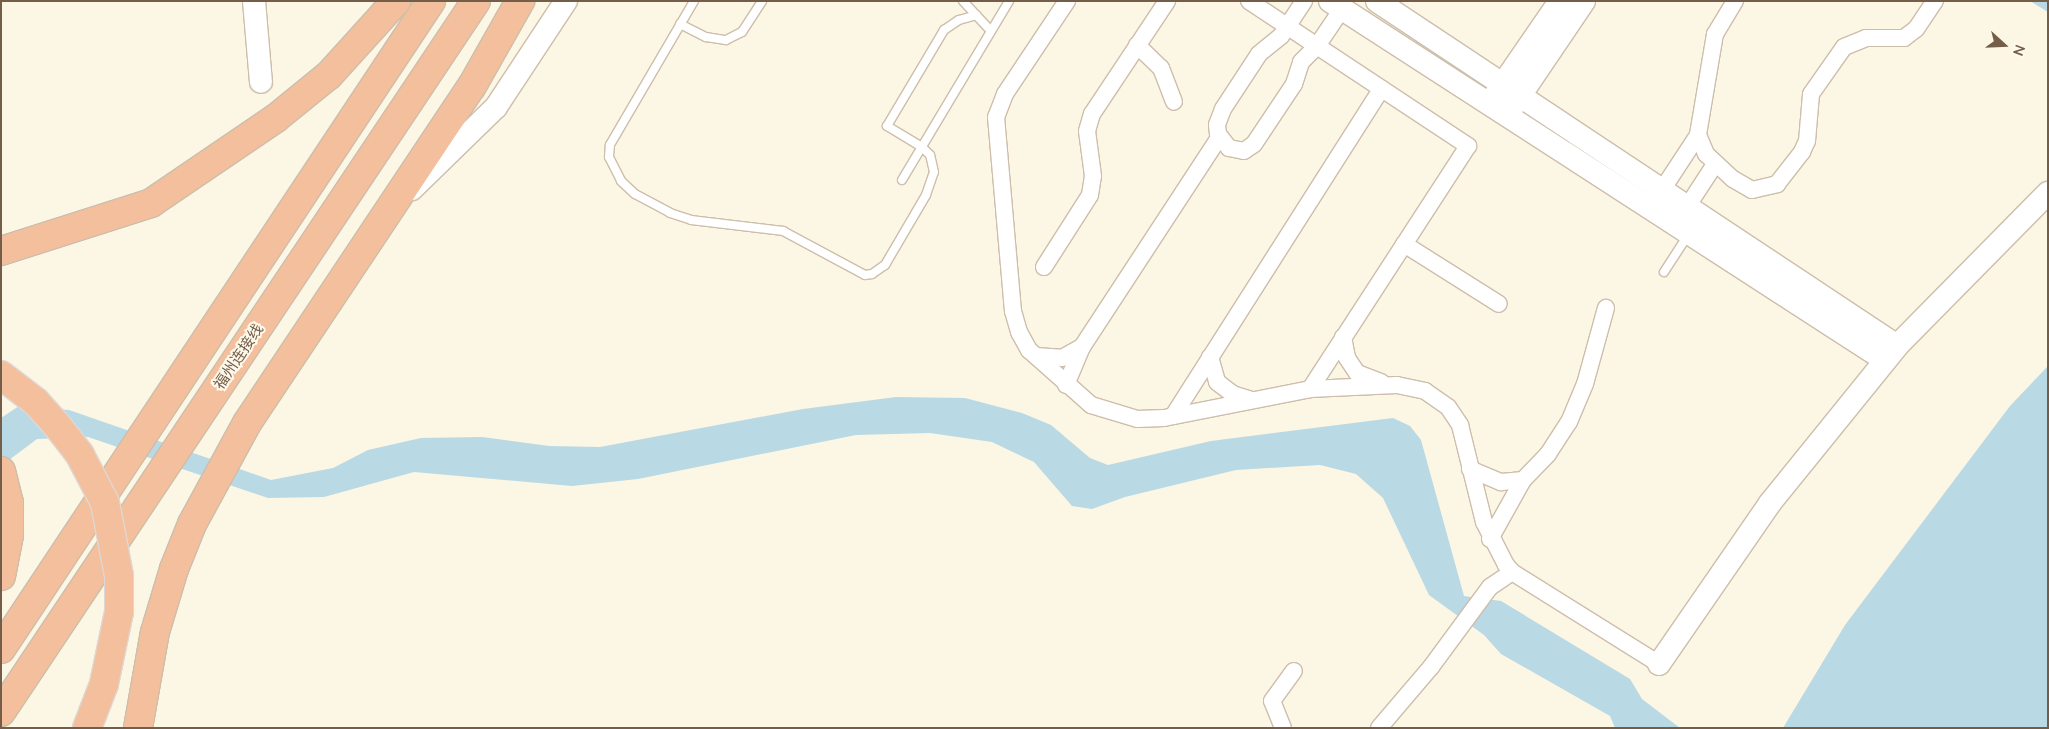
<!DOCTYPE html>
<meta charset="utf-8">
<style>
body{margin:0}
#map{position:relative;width:2049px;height:729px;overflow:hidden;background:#fcf6e4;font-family:"Nunito Sans","Noto Sans SC",sans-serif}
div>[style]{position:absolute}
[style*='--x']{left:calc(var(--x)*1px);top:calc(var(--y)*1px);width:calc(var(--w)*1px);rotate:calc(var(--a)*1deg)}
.water>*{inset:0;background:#b9d9e5}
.roads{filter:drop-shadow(1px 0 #cdbeab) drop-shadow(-1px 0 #cdbeab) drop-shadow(0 1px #cdbeab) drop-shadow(0 -1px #cdbeab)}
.lane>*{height:8px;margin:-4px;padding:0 4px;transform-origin:4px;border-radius:4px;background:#fff}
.street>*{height:16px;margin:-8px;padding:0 8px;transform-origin:8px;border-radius:8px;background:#fff}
.secondary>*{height:22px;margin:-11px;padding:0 11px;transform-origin:11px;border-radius:11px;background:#fff}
.highway>*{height:28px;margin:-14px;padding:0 14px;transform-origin:14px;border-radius:14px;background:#f4bf9d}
.bridges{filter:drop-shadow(1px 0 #ded8d4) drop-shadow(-1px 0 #ded8d4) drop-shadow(0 1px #ded8d4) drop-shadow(0 -1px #ded8d4)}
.highway-bridge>*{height:28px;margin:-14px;padding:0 14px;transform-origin:14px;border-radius:14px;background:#f4bf9d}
span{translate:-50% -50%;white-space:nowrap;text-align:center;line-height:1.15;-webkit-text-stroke:4px #fff9eb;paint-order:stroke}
.street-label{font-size:15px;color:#745e4a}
.frame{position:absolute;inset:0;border:2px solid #745e4a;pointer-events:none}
.north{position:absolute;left:1979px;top:20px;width:50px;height:50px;-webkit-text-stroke:4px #fff9eb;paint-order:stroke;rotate:110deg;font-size:14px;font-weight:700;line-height:20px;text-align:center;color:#745e4a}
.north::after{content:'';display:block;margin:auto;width:18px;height:22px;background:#745e4a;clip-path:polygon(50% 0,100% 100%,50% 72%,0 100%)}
</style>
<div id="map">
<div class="water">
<div style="clip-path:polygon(2030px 1px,2048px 1px,2048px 12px)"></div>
<div style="clip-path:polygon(2048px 366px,2048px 728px,1783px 728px,1845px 625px,2010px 406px)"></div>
<div style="clip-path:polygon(896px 397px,965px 398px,1022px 413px,1051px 425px,1090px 458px,1108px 465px,1211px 441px,1393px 418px,1410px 426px,1421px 440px,1464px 596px,1501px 601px,1630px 679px,1642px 699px,1680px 728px,1615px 728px,1610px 716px,1501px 654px,1484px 635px,1429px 595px,1383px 498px,1356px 474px,1320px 465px,1236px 470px,1125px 497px,1092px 509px,1072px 506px,1034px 462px,992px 442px,930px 433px,856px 435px,638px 479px,572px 486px,414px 472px,324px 497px,268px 498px,88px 437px,37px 439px,1px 466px,1px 418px,19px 406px,69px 410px,271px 480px,333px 468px,368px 450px,421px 438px,482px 437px,549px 446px,600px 447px,803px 409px)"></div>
</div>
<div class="roads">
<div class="lane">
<div style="--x:694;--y:1;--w:167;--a:120.3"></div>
<div style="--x:610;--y:145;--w:12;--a:95"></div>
<div style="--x:609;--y:157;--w:27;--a:63"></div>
<div style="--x:621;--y:181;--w:19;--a:43"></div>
<div style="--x:635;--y:194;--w:40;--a:28"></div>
<div style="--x:670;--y:213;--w:22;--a:18"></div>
<div style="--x:691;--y:220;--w:93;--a:6.8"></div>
<div style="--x:783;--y:231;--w:93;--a:28.2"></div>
<div style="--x:865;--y:275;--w:7;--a:-8"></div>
<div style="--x:872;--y:274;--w:16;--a:-35"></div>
<div style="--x:885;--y:265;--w:81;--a:-59.6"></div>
<div style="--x:926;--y:195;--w:24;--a:-71"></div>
<div style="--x:934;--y:172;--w:17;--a:-103"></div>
<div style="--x:930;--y:155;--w:11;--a:-135"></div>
<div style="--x:922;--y:147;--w:41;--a:-149"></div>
<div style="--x:887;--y:126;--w:112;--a:-59.3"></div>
<div style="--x:944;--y:30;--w:18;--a:-34"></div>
<div style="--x:959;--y:20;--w:18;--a:-16"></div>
<div style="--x:963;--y:1;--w:41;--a:47"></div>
<div style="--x:680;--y:24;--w:29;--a:27"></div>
<div style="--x:706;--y:37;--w:20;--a:9"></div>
<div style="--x:726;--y:40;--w:18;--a:-27"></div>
<div style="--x:742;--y:32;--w:37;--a:-57"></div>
<div style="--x:902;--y:180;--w:209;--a:-59.1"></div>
<div style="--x:1664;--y:272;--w:44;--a:-57"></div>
</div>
<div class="street">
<div style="--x:1067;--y:1;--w:112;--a:123.7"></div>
<div style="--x:1005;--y:94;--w:25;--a:111"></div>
<div style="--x:996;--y:117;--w:195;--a:85"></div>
<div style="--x:1013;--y:311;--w:22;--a:74"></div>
<div style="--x:1019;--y:332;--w:21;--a:61"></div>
<div style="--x:1029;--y:350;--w:83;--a:41.6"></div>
<div style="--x:1091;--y:405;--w:48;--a:16.9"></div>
<div style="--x:1137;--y:419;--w:27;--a:-2"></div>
<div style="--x:1164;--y:418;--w:149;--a:-11.2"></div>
<div style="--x:1310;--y:389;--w:87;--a:-2.6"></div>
<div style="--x:1397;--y:385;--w:29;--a:12"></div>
<div style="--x:1425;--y:391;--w:28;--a:35"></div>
<div style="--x:1448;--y:407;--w:22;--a:56"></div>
<div style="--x:1460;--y:425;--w:100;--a:76.1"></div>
<div style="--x:1484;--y:522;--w:48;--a:62.9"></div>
<div style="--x:1506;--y:565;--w:9;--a:49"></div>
<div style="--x:1512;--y:572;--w:173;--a:32"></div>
<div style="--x:1249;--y:1;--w:263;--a:33.5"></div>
<div style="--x:1468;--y:146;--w:290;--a:123"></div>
<div style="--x:1304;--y:1;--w:42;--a:123.3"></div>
<div style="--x:1281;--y:36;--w:28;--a:141"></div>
<div style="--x:1259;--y:54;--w:66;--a:123.2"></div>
<div style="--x:1223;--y:109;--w:17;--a:111"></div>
<div style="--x:1217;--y:125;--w:9;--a:84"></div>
<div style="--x:1218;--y:134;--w:18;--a:52"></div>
<div style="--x:1229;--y:148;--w:15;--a:11"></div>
<div style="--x:1244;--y:151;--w:12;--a:-35"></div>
<div style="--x:1254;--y:144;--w:72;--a:-56.3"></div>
<div style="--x:1294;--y:84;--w:23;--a:-72"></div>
<div style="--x:1301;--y:62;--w:23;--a:-45"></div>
<div style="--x:1317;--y:46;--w:45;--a:-56"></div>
<div style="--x:1735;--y:1;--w:39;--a:121"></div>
<div style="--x:1715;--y:34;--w:102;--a:99.6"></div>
<div style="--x:1698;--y:135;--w:21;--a:67"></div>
<div style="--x:1706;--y:154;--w:37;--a:43"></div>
<div style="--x:1733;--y:179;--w:22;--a:30"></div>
<div style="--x:1752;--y:190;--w:26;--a:-13"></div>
<div style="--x:1777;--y:184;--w:41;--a:-52"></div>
<div style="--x:1802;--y:152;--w:12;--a:-66"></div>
<div style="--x:1807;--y:141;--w:47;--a:-85.1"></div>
<div style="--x:1811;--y:94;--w:57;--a:-54.9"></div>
<div style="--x:1844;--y:47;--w:24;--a:-22"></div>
<div style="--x:1866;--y:38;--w:38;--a:0"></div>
<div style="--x:1904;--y:38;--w:15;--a:-37"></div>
<div style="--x:1916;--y:29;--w:34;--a:-56"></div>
<div style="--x:1137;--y:45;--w:33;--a:44"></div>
<div style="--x:1161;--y:68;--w:36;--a:69"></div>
<div style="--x:1662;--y:190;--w:66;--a:-56.8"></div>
<div style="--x:1687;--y:207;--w:51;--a:-56.9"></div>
<div style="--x:1404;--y:244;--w:112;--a:32.3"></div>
<div style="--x:1044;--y:267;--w:85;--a:-57.4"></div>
<div style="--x:1090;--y:195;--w:19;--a:-81"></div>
<div style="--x:1093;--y:176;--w:45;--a:-97.6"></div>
<div style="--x:1087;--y:131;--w:18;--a:-74"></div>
<div style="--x:1092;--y:114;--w:136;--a:-56.4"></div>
<div style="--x:1343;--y:337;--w:21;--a:79"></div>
<div style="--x:1347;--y:358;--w:18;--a:56"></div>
<div style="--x:1357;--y:373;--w:26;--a:21"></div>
<div style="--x:1036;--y:356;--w:26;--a:4"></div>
<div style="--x:1062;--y:358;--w:23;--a:-29"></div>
<div style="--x:1210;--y:357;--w:26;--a:74"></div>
<div style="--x:1217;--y:382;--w:20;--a:37"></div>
<div style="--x:1233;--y:394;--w:19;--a:18"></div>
<div style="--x:1066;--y:385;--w:41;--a:-67.2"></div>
<div style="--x:1082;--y:347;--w:250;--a:-56.8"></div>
<div style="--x:1173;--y:416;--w:388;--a:-57.5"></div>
<div style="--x:1470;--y:469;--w:34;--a:23"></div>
<div style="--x:1501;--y:482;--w:22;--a:-5"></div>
<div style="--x:1490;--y:539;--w:68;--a:-60.8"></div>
<div style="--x:1523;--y:480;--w:36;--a:-46"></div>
<div style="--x:1548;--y:454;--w:38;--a:-57"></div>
<div style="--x:1569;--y:422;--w:41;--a:-67.2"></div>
<div style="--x:1585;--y:384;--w:79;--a:-74.6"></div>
<div style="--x:1283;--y:728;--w:29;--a:-112"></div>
<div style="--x:1272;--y:701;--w:37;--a:-54"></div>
<div style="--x:1379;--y:728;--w:80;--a:-49.6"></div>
<div style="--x:1431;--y:667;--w:99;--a:-53.6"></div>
<div style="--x:1490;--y:587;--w:27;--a:-34"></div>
</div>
<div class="secondary">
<div style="--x:254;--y:1;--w:81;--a:85.1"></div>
<div style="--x:1330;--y:1;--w:661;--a:32.9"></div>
<div style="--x:1377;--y:1;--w:624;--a:33.56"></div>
<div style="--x:1494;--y:97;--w:116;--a:-55.5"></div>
<div style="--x:1511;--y:109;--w:130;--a:-55.9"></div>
<div style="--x:412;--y:189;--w:117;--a:-44.3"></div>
<div style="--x:496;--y:107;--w:127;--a:-56.6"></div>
<div style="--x:1659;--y:664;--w:196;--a:-55.4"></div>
<div style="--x:1770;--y:503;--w:202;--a:-51"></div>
<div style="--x:1897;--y:346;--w:215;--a:-45.4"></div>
</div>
<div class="highway">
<div style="--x:1;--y:251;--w:157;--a:-17.7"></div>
<div style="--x:151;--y:203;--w:151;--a:-34.2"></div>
<div style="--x:276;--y:118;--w:68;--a:-39.1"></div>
<div style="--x:329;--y:75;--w:100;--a:-47.8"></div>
<div style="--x:1;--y:471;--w:33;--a:76"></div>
<div style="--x:9;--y:503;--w:32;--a:90"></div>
<div style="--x:9;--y:535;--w:42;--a:101"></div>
<div style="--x:1;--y:649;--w:778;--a:-56.43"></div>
<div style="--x:1;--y:712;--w:855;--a:-56.25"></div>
<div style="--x:138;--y:728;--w:97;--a:-80"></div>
<div style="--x:155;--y:632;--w:66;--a:-73.2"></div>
<div style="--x:174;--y:569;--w:48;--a:-68.2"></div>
<div style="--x:192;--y:524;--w:115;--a:-61.4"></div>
<div style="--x:247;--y:423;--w:405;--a:-56.3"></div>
<div style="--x:472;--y:86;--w:98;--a:-60.5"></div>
</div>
</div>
<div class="bridges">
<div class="highway-bridge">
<div style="--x:1;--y:375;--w:44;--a:37.6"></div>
<div style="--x:36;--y:402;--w:30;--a:48"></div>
<div style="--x:56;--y:424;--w:39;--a:52"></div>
<div style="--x:80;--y:455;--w:54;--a:62.5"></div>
<div style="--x:105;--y:503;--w:74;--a:79.1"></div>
<div style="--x:119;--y:576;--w:36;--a:90"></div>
<div style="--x:119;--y:612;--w:74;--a:101.8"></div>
<div style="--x:104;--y:684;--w:47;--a:111.1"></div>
</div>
</div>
<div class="street-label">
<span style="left:239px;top:357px;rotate:-56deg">福州连接线</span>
</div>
<div class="frame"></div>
<div class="north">N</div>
</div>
